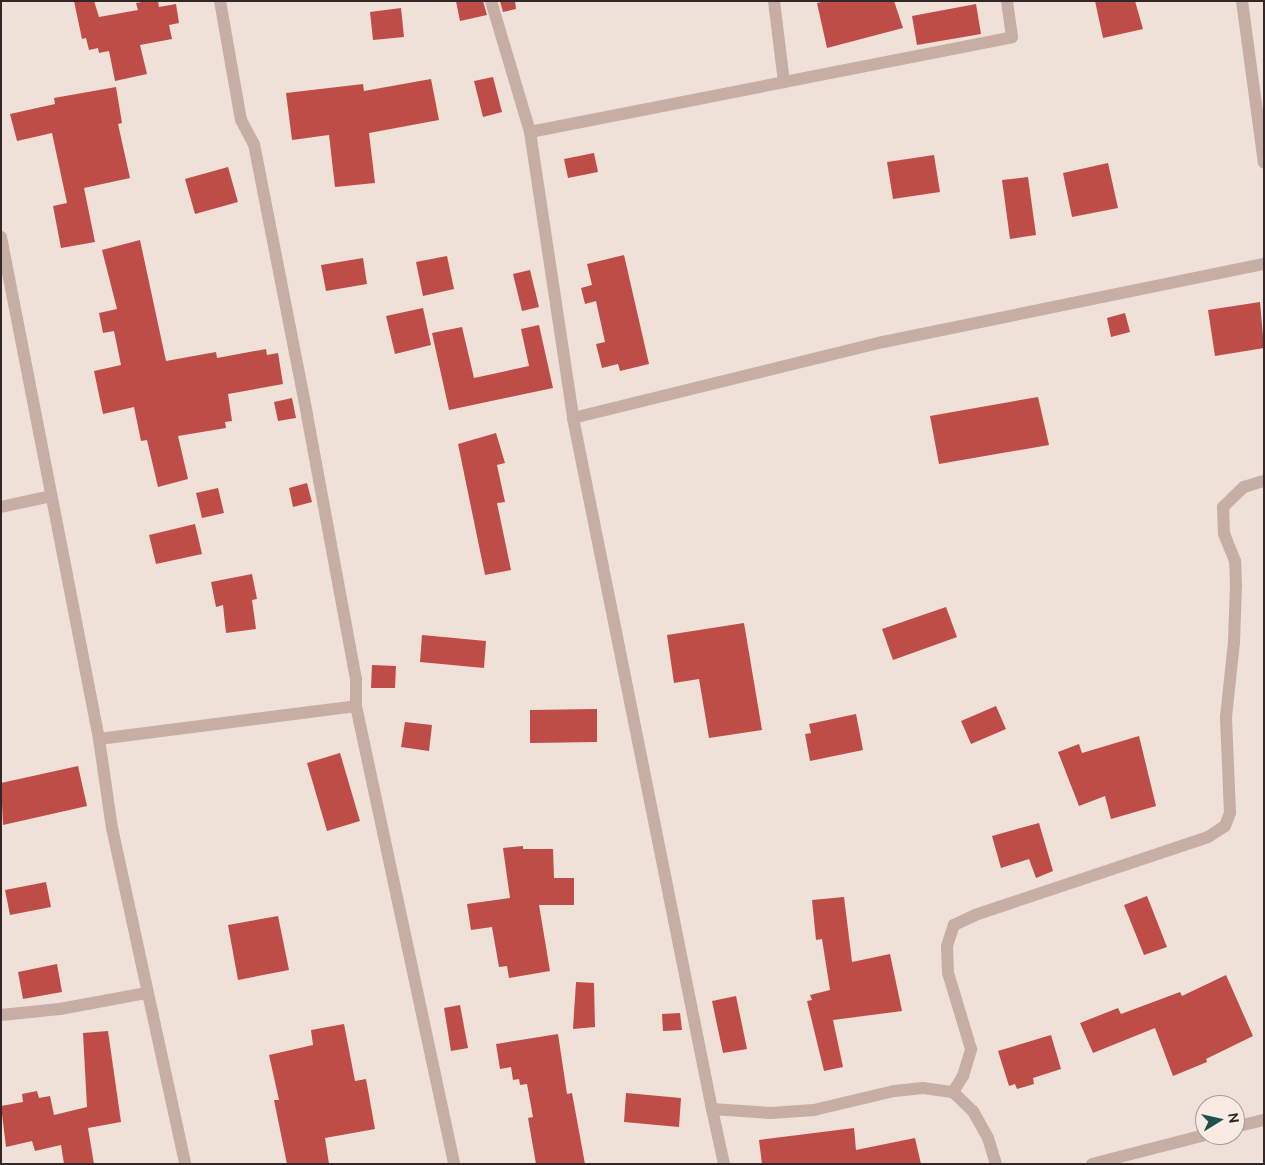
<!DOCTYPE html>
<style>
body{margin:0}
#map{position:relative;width:1265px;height:1165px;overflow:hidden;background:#efe0d8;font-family:Ubuntu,sans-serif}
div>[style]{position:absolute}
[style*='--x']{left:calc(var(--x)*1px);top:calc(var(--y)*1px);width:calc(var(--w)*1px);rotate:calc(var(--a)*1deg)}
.building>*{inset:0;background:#be4d47}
.street>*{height:12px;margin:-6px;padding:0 6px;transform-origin:6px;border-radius:6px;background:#c6aea5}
span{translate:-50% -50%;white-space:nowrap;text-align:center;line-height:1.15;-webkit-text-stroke:5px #f7ebe4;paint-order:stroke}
.frame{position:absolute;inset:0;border:2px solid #322726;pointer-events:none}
.north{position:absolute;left:1195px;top:1095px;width:50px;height:50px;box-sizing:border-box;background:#f7ebe4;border:1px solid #a89d98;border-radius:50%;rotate:81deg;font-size:14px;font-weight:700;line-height:20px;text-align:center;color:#322726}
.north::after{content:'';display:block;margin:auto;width:18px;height:22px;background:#1e514a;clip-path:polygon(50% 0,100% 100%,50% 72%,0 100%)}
</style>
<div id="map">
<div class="building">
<div style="clip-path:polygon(74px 1px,94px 1px,99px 17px,138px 10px,136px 3px,148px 1px,158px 1px,159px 7px,176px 4px,179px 23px,169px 25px,172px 39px,140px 45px,147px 74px,115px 81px,109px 51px,99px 53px,98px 48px,89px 50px,86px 38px,82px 39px)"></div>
<div style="clip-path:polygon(456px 1px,483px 1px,487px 15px,460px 21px)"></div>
<div style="clip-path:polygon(500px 1px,515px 1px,516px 9px,503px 12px)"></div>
<div style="clip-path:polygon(826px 1px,894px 1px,903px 28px,827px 48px,817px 3px)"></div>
<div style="clip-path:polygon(1095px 1px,1135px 1px,1143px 29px,1103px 38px)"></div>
<div style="clip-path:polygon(976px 4px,981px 34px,917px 45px,912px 16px)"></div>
<div style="clip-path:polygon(401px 8px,404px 37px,373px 40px,370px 12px)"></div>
<div style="clip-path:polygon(493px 77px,502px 112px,483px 117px,474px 81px)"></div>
<div style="clip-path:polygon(431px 79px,439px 120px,369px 133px,375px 183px,335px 187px,329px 135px,292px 140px,286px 93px,363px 84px,364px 91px)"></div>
<div style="clip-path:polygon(116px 87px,122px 123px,118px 124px,130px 178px,84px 188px,95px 242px,61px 248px,53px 206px,67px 203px,52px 133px,17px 141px,10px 114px,55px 104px,54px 98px)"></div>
<div style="clip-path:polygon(594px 153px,598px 172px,568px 178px,564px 159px)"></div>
<div style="clip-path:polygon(934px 155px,940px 192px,893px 199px,887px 162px)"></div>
<div style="clip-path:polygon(1108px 163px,1118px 208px,1072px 217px,1063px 173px)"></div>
<div style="clip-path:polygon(228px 167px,238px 202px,195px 214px,185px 179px)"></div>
<div style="clip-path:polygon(1028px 177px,1036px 235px,1010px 239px,1002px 180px)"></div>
<div style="clip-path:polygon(140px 240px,166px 361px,216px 352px,217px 358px,266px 349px,267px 355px,278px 353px,283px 384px,228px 394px,232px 421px,225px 422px,226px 428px,178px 436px,188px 479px,158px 487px,147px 440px,141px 441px,134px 407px,103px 414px,94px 371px,121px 365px,114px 331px,103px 333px,99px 313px,117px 309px,102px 250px)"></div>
<div style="clip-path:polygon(624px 255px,649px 364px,620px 371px,618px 364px,602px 368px,596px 344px,605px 342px,596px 301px,585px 304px,581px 288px,592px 285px,587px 264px)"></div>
<div style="clip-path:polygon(447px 256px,454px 289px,423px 296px,416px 262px)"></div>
<div style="clip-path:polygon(363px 258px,367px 284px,326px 291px,321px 265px)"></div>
<div style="clip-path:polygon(530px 270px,539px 307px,522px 311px,513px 274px)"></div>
<div style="clip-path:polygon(1260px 302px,1264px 348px,1215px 356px,1208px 310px)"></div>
<div style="clip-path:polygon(423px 308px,431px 345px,395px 354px,386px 316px)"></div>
<div style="clip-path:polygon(1125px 313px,1130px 332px,1111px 337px,1107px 318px)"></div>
<div style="clip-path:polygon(539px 325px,553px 388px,449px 410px,432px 333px,462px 327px,474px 378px,529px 366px,521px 329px)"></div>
<div style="clip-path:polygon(1038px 397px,1049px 445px,939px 464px,930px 416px)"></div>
<div style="clip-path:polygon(292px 398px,296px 418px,278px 421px,274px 402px)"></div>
<div style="clip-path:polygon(496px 433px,505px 463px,497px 465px,505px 502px,497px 503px,511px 570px,485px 575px,458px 444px)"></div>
<div style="clip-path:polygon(307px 483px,312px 502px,293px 507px,289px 488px)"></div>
<div style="clip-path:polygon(218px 488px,224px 513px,202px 518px,196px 493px)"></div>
<div style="clip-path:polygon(195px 524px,202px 554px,156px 564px,149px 535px)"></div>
<div style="clip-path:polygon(252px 574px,257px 599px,252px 600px,256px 629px,226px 633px,223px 605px,216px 607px,211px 582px)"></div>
<div style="clip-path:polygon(946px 607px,957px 637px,893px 660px,882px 629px)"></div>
<div style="clip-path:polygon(744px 623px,762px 730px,709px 738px,699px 679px,674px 683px,667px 635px)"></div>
<div style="clip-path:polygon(422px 635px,486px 641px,484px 668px,420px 662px)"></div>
<div style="clip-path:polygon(372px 665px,396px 666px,395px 688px,371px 688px)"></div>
<div style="clip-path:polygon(996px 706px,1006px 729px,971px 744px,961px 721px)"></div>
<div style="clip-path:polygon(597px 709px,597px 742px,530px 743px,530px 710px)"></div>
<div style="clip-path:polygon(856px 714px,863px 750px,810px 761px,805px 734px,811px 733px,809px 724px)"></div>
<div style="clip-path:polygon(405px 722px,432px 725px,429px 751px,401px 747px)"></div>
<div style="clip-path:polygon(1139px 736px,1156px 806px,1111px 819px,1105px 796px,1079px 806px,1058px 752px,1079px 744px,1082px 753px)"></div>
<div style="clip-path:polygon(340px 753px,360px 821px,327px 831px,307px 763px)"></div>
<div style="clip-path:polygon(78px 766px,87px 806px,3px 825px,1px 783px)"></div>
<div style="clip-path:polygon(1039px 823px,1053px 871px,1036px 878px,1029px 859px,1001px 868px,992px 836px)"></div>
<div style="clip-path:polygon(523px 846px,523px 849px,553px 849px,554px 878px,574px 878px,574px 905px,539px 905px,550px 971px,509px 978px,507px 966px,499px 967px,492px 927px,471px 930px,467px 904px,510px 898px,503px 848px)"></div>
<div style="clip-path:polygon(46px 882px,51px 907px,10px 915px,5px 890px)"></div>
<div style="clip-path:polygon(1147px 896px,1167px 947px,1144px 955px,1124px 905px)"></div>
<div style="clip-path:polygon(844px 897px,852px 962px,890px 954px,902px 1011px,833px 1020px,843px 1067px,824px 1071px,807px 1001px,812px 1000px,810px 995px,830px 990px,822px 939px,816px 940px,812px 900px)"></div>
<div style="clip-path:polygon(278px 916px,289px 970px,238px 980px,228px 925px)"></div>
<div style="clip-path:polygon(57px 964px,62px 992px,23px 999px,18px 972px)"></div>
<div style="clip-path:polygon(1226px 975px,1253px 1036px,1206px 1059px,1207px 1062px,1173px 1076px,1155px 1028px,1093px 1053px,1080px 1023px,1118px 1008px,1121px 1014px,1180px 992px,1182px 996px)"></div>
<div style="clip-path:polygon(576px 982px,594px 983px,595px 1027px,573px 1029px)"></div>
<div style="clip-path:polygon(736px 996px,747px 1049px,723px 1053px,712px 1001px)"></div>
<div style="clip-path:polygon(460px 1005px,468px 1048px,451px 1051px,444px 1008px)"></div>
<div style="clip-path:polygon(680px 1013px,682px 1030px,663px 1031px,662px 1014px)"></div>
<div style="clip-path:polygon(344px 1024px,355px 1081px,366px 1079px,375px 1129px,325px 1138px,329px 1164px,287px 1164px,274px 1100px,279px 1100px,269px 1055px,313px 1045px,311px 1030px)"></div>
<div style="clip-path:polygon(108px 1031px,121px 1122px,88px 1128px,94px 1164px,64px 1164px,61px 1145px,35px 1151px,32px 1141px,6px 1147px,1px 1106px,23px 1102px,22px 1094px,37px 1091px,39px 1098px,50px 1096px,54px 1115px,87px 1107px,83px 1033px)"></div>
<div style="clip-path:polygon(558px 1034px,567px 1094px,572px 1093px,585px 1164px,536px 1164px,528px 1118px,533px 1117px,527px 1084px,520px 1085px,519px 1079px,513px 1080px,511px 1067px,500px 1069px,496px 1044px)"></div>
<div style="clip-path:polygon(1051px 1035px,1061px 1069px,1033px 1078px,1034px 1084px,1017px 1089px,1015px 1084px,1009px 1086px,998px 1051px)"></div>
<div style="clip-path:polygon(626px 1093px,681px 1098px,679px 1127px,624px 1122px)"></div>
<div style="clip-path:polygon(854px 1128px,856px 1150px,915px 1138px,921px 1164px,762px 1164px,759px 1140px)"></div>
</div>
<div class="street">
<div style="--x:220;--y:1;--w:121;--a:80"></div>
<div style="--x:241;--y:120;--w:27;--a:62"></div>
<div style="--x:254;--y:144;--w:276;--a:78.9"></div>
<div style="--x:307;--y:415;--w:269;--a:79.5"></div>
<div style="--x:356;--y:679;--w:27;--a:90"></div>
<div style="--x:356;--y:706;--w:468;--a:77.9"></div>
<div style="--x:491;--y:1;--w:137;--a:73.4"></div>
<div style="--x:530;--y:132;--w:289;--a:81.4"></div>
<div style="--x:573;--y:418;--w:705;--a:78.63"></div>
<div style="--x:712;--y:1109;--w:59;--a:3.9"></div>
<div style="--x:771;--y:1113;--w:43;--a:-4"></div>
<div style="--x:814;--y:1110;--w:82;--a:-13.4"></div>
<div style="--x:894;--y:1091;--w:29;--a:-6"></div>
<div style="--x:923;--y:1088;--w:30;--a:8"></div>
<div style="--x:953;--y:1092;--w:28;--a:44"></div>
<div style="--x:973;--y:1111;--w:31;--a:61"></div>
<div style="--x:988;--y:1138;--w:27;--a:73"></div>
<div style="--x:774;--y:1;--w:82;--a:83"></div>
<div style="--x:1242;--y:1;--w:163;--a:82.3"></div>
<div style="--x:530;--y:132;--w:491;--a:-11.1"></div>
<div style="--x:1012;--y:37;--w:36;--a:-98"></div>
<div style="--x:1;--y:237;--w:511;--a:78.95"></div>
<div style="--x:99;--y:739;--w:259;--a:-7.3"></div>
<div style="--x:573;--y:418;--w:319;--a:-13.8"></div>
<div style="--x:883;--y:342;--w:389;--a:-11.6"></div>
<div style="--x:1;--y:507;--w:51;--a:-12.4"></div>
<div style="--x:99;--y:739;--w:90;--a:81.7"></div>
<div style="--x:112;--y:828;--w:344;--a:77.7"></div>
<div style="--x:1;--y:1015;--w:59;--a:-5.8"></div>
<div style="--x:60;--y:1009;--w:87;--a:-10.5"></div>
<div style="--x:953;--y:1092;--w:19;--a:-58"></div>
<div style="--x:963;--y:1076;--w:28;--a:-73"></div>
<div style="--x:971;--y:1049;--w:79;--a:-106.8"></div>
<div style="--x:948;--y:973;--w:27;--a:-92"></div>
<div style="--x:947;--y:946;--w:22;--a:-72"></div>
<div style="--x:954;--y:925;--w:23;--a:-25"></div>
<div style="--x:975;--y:915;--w:246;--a:-18.5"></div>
<div style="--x:1208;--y:837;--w:20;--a:-33"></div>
<div style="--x:1225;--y:826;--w:14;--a:-69"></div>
<div style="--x:1230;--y:813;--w:96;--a:-92.4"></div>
<div style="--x:1226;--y:717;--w:75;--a:-83.9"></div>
<div style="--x:1234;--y:642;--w:56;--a:-88"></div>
<div style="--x:1236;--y:586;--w:25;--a:-92"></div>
<div style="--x:1235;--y:561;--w:29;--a:-112"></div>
<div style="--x:1224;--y:534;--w:27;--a:-92"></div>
<div style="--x:1223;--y:507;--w:29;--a:-44"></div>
<div style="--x:1244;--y:487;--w:21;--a:-17"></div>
<div style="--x:712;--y:1109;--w:56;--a:77.7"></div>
<div style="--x:1235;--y:1127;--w:30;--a:-14"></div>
<div style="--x:1092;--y:1164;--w:117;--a:-14.4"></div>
</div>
<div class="frame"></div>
<div class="north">N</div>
</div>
